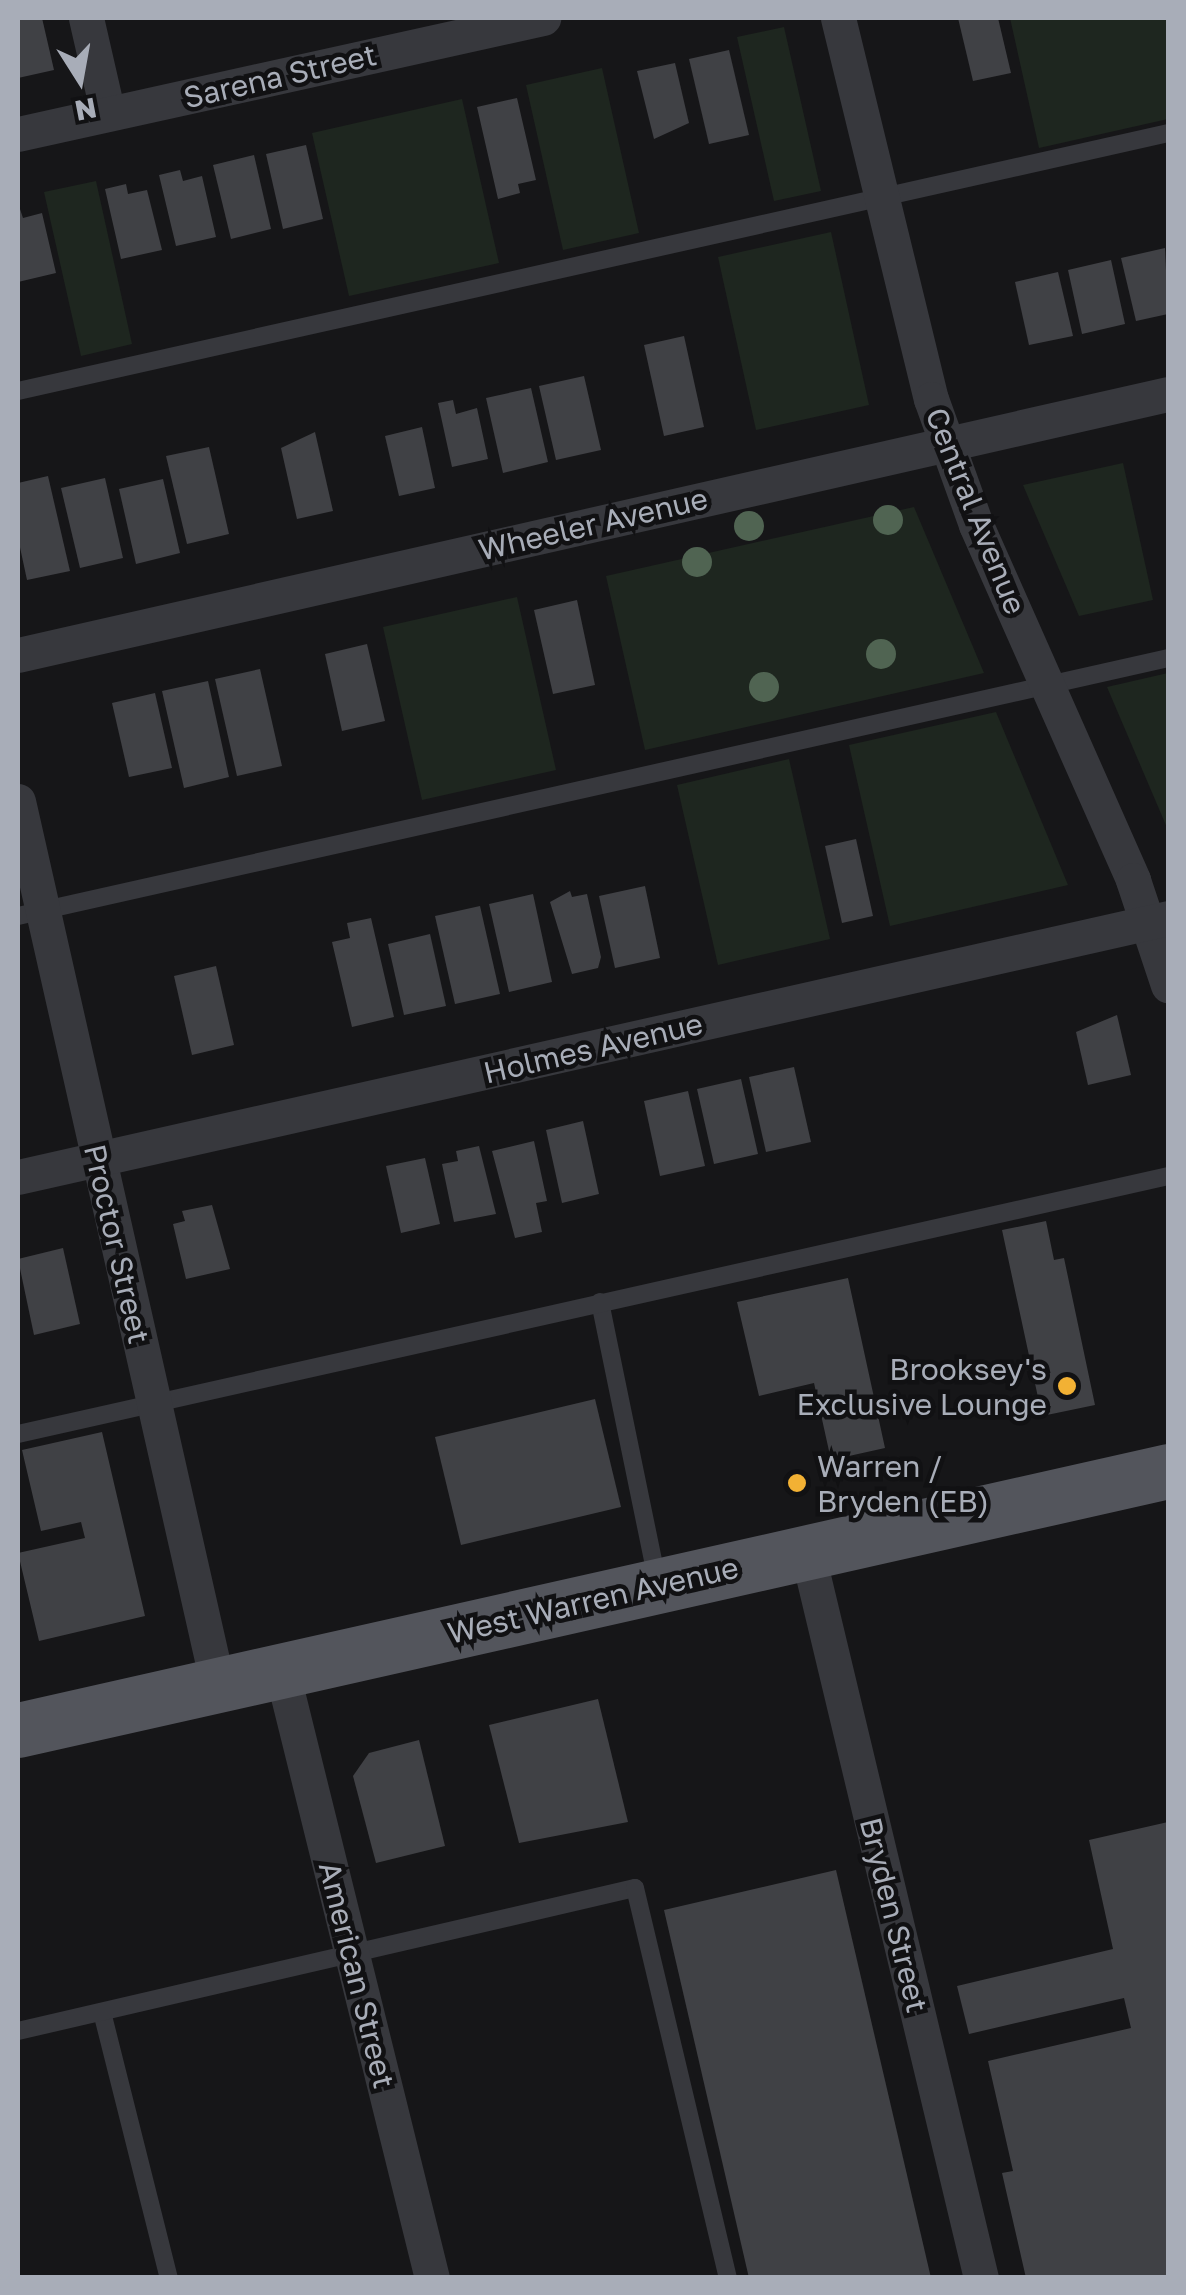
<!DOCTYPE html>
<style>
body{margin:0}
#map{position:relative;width:1186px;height:2295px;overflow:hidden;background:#161618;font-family:"Golos Text",sans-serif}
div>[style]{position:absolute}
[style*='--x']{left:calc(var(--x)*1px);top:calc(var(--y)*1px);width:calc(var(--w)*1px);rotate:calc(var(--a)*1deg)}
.green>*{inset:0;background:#1e261f}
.building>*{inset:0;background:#404145}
.service>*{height:18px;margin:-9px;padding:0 9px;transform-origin:9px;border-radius:9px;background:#37383d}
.minor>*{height:35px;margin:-17.5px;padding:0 17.5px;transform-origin:17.5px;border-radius:17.5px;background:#37383d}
.primary>*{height:55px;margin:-27.5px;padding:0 27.5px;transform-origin:27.5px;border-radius:27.5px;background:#53555c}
.trees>*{width:30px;height:30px;margin:-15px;border-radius:50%;background:#506452}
.dots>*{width:28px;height:28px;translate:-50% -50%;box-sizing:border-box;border:5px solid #111113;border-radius:50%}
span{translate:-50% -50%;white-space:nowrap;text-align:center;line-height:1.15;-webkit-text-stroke:9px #111113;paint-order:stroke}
.street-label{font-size:30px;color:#a8adb8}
.poi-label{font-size:30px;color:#a8adb8}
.right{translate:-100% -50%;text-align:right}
.left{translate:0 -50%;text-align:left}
.frame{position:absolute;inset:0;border:20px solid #a8adb8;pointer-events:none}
.north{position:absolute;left:30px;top:30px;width:100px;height:100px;-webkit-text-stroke:8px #111113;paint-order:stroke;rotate:169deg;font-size:28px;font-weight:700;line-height:40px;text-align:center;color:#a8adb8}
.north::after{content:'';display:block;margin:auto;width:35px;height:45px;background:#a8adb8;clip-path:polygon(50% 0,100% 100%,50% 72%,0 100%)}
</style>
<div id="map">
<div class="green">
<div style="clip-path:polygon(1010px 18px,1168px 18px,1168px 119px,1039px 148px)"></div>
<div style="clip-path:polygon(784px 27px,821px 191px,774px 201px,737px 37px)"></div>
<div style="clip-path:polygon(602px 68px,639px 233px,563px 250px,526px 85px)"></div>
<div style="clip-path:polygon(462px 99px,499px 263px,349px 296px,312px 133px)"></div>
<div style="clip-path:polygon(96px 181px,132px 344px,81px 356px,44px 192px)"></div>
<div style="clip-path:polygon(831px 232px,869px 405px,756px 430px,718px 257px)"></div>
<div style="clip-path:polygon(1123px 463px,1153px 600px,1079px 616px,1023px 485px)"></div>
<div style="clip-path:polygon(914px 507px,984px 673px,645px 750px,606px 576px)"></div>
<div style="clip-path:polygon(517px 597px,556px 770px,422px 800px,383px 627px)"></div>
<div style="clip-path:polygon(1168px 673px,1168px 830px,1107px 687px)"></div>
<div style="clip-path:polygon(996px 712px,1068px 885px,890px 926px,849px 745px)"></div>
<div style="clip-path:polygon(789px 759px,830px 939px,718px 965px,677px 785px)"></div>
</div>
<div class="building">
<div style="clip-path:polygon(18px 18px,42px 18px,54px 70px,18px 78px)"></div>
<div style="clip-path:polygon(958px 18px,998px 18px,1011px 73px,973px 81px)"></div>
<div style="clip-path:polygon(729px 50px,749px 135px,709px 144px,689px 59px)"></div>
<div style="clip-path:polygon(675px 63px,689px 123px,654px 139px,637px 71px)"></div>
<div style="clip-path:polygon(517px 98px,536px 180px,518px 184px,520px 193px,498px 199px,477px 107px)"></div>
<div style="clip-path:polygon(306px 145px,323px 219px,283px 229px,266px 154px)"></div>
<div style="clip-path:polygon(254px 155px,271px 229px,231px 239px,213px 165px)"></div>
<div style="clip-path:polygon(180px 170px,183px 181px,202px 176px,216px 237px,176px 246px,159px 175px)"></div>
<div style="clip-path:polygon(126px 184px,128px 194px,147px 190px,162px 250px,121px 259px,105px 189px)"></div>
<div style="clip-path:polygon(18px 203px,23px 218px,42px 213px,56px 273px,18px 282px)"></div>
<div style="clip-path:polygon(1165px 248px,1168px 314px,1136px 321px,1121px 258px)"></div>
<div style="clip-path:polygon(1111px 260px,1125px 324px,1082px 334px,1068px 270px)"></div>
<div style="clip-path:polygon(1058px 272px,1073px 336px,1029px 345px,1015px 282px)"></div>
<div style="clip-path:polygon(684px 336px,704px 427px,664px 436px,644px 345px)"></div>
<div style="clip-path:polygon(584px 376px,601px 450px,556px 460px,539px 386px)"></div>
<div style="clip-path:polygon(531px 388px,548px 462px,503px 473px,486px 398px)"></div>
<div style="clip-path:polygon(453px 400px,456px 414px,477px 408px,488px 459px,452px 467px,438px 403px)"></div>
<div style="clip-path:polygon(422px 427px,435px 488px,399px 496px,385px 436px)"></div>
<div style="clip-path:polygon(315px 432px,333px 511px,297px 519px,281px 448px)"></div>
<div style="clip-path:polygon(209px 447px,229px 534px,187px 544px,166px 456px)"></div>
<div style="clip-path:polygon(48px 476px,70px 571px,27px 580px,18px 538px,18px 483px)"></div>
<div style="clip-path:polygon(105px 478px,123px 558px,80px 568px,61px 488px)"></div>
<div style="clip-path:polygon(163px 479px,180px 553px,136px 564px,119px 489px)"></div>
<div style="clip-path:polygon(577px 600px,595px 685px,553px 694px,534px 610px)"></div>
<div style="clip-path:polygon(367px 644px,385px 721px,342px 731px,325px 654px)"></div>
<div style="clip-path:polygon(260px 669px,282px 766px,237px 776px,215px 679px)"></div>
<div style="clip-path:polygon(208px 681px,229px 777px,184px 788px,162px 691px)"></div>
<div style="clip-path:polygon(155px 693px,172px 768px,129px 777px,112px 703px)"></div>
<div style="clip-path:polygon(856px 839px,873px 916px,842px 923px,825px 846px)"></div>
<div style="clip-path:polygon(645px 886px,660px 958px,615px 968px,599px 896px)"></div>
<div style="clip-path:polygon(570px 891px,572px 897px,587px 894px,601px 957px,598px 968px,572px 974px,550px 902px)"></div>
<div style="clip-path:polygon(533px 894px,552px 982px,509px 992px,489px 904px)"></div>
<div style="clip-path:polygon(480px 906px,500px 994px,455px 1004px,435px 916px)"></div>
<div style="clip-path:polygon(371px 918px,394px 1017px,352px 1027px,332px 942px,350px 938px,347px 923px)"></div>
<div style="clip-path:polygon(430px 934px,446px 1006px,404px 1015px,388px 944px)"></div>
<div style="clip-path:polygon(216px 966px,234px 1045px,192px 1055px,174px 976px)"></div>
<div style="clip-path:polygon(1117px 1015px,1131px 1075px,1088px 1085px,1076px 1032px)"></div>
<div style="clip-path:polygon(794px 1067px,811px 1142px,766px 1152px,749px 1077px)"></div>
<div style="clip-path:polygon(741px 1079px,758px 1154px,714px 1164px,697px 1089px)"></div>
<div style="clip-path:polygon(688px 1091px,705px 1166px,660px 1176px,644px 1101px)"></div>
<div style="clip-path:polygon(583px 1121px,599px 1194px,562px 1203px,546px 1130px)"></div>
<div style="clip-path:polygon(534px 1141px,547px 1201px,536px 1203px,542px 1232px,515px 1238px,492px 1151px)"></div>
<div style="clip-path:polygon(479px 1146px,496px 1214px,454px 1222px,442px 1164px,458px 1161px,456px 1151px)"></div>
<div style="clip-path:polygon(425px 1158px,440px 1224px,401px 1233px,386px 1166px)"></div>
<div style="clip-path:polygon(212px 1205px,230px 1269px,186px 1279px,173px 1224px,185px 1221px,182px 1211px)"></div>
<div style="clip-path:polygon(1046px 1221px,1054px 1260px,1064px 1258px,1095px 1405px,1042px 1416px,1002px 1230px)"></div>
<div style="clip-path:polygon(63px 1248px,80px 1324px,34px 1335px,18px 1259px)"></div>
<div style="clip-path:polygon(848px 1278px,885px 1448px,831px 1460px,814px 1383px,759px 1396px,737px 1302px)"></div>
<div style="clip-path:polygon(595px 1399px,621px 1507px,461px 1545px,435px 1437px)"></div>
<div style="clip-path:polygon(102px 1432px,145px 1616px,39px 1641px,18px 1553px,85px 1538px,81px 1522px,41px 1531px,22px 1450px)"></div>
<div style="clip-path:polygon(598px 1699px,628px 1822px,519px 1843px,489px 1725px)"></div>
<div style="clip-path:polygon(419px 1740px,445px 1846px,376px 1863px,353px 1776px,369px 1753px)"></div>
<div style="clip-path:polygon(1168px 1822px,1168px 2278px,1026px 2278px,1002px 2173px,1013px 2171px,988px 2061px,1131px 2028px,1124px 1998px,969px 2034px,957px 1986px,1113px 1949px,1089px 1840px)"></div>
<div style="clip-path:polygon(836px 1870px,931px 2278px,749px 2278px,664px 1910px)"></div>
</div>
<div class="service">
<div style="--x:18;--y:391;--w:1179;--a:-12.64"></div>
<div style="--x:18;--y:916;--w:1179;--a:-12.64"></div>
<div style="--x:600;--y:1302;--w:284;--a:78.4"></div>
<div style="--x:18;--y:1434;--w:1179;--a:-12.64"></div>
<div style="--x:102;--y:2012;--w:274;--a:75.9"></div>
<div style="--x:18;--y:2031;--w:633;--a:-13.05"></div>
<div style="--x:635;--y:1888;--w:401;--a:76.6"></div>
</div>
<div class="minor">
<div style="--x:86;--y:18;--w:98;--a:77.1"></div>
<div style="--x:838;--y:18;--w:392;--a:76.3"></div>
<div style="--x:931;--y:399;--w:134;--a:70.3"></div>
<div style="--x:976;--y:525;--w:388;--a:66.1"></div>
<div style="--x:1133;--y:880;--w:111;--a:71.6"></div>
<div style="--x:18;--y:134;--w:538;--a:-12.46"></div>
<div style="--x:18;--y:655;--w:1179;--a:-12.79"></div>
<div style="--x:18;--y:801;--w:907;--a:77.27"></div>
<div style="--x:18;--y:1177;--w:1179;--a:-12.69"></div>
<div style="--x:807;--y:1551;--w:748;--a:76.54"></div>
<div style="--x:282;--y:1672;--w:624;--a:76.1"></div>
</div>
<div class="primary">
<div style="--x:18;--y:1730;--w:1179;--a:-12.69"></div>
</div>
<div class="trees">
<div style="left:888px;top:520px"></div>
<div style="left:749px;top:526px"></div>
<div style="left:697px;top:562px"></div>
<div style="left:881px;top:654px"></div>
<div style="left:764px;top:687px"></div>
</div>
<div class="dots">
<div style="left:1067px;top:1386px;background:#f2b134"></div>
<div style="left:797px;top:1483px;background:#f2b134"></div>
</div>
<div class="street-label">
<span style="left:280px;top:76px;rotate:-13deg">Sarena Street</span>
<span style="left:976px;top:511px;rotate:68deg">Central Avenue</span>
<span style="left:593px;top:524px;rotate:-13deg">Wheeler Avenue</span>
<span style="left:593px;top:1048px;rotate:-13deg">Holmes Avenue</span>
<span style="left:117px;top:1244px;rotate:77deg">Proctor Street</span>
<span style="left:593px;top:1600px;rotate:-13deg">West Warren Avenue</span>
<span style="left:894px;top:1915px;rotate:76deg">Bryden Street</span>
<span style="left:357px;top:1975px;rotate:76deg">American Street</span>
</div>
<div class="poi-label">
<span class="right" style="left:1047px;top:1386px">Brooksey's<br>Exclusive Lounge</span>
<span class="left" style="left:817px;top:1483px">Warren /<br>Bryden (EB)</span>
</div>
<div class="frame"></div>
<div class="north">N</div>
</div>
